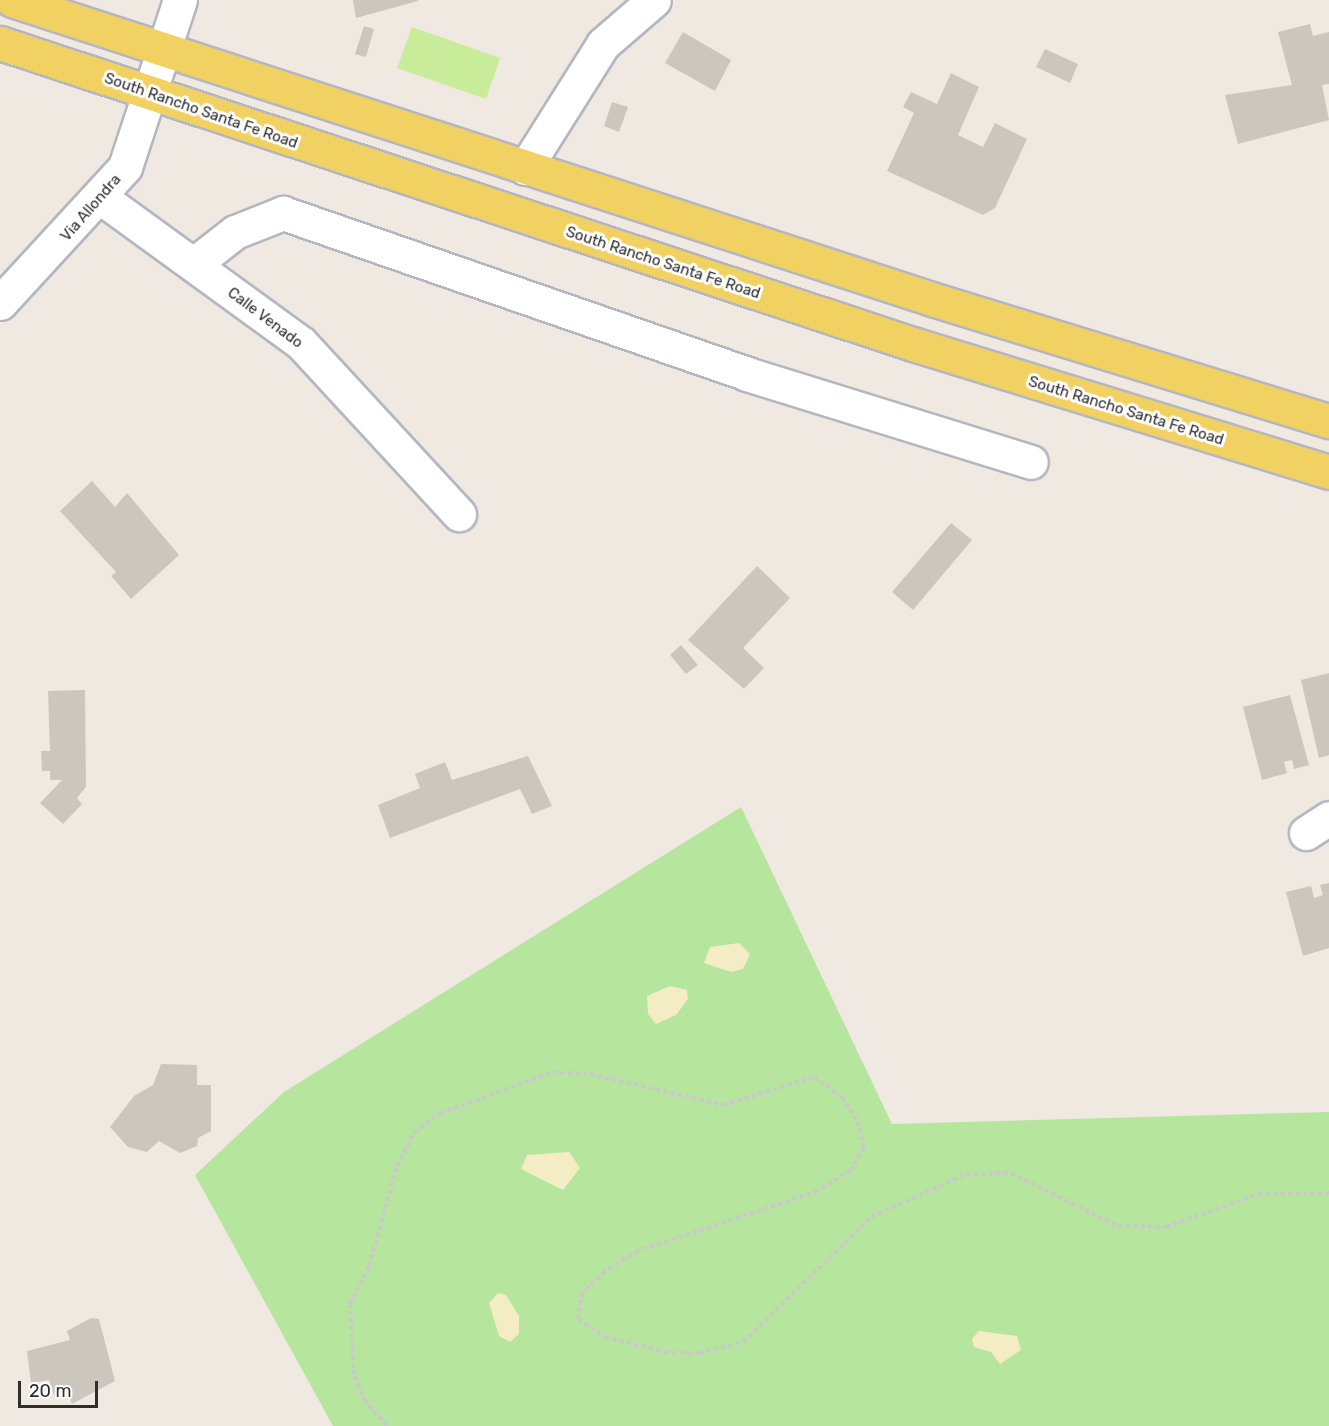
<!DOCTYPE html>
<style>
body{margin:0}
#map{position:relative;width:1329px;height:1426px;overflow:hidden;background:#efe9e1;font-family:Rubik,sans-serif}
div>[style]{position:absolute}
[style*='--x']{left:calc(var(--x)*1px);top:calc(var(--y)*1px);width:calc(var(--w)*1px);rotate:calc(var(--a)*1deg)}
.green>*{inset:0;background:#b6e59e}
.sand>*{inset:0;background:#f3ecc5}
.pitch>*{inset:0;background:#c9ec9a}
.building>*{inset:0;background:#cbc7bf}
.path>*{height:4px;margin-top:-2px;transform-origin:0;background:repeating-linear-gradient(90deg,#c9c9c9 0 4.5px,transparent 0 7.5px)}
.roads{filter:drop-shadow(2px 0 #b4b7c1) drop-shadow(-2px 0 #b4b7c1) drop-shadow(0 2px #b4b7c1) drop-shadow(0 -2px #b4b7c1)}
.minor>*{height:33px;margin:-16.5px;padding:0 16.5px;transform-origin:16.5px;border-radius:16.5px;background:#fff}
.major>*{height:33px;margin:-16.5px;padding:0 16.5px;transform-origin:16.5px;border-radius:16.5px;background:#f2d163}
span{translate:-50% -50%;white-space:nowrap;text-align:center;line-height:1.15;-webkit-text-stroke:6px #fff;paint-order:stroke}
.street-label{font-size:15px;color:#2e2e2e}
.scale{position:absolute;left:18px;top:1381px;width:80px;height:27px;box-sizing:border-box;border:3px solid #2e2e2e;border-top:0;padding-left:8px;font-size:18px;line-height:21px;white-space:nowrap;color:#2e2e2e;-webkit-text-stroke:4px #fff;paint-order:stroke}
</style>
<div id="map">
<div class="green">
<div style="clip-path:polygon(741px 807px,892px 1124px,1329px 1112px,1329px 1426px,333px 1426px,195px 1175px,284px 1092px)"></div>
</div>
<div class="sand">
<div style="clip-path:polygon(739px 943px,750px 954px,743px 969px,731px 972px,704px 963px,710px 947px)"></div>
<div style="clip-path:polygon(670px 986px,687px 990px,688px 999px,676px 1015px,656px 1024px,648px 1014px,647px 996px)"></div>
<div style="clip-path:polygon(569px 1152px,580px 1168px,563px 1190px,521px 1169px,527px 1155px)"></div>
<div style="clip-path:polygon(498px 1293px,506px 1295px,519px 1316px,519px 1334px,510px 1342px,499px 1336px,489px 1303px)"></div>
<div style="clip-path:polygon(979px 1331px,1017px 1336px,1021px 1350px,1000px 1364px,991px 1352px,974px 1347px,972px 1339px)"></div>
</div>
<div class="pitch">
<div style="clip-path:polygon(412px 27px,500px 58px,486px 99px,397px 68px)"></div>
</div>
<div class="building">
<div style="clip-path:polygon(353px 0,418px 0,418px 1px,356px 18px)"></div>
<div style="clip-path:polygon(1310px 24px,1313px 36px,1329px 32px,1329px 84px,1322px 85px,1329px 120px,1238px 144px,1225px 95px,1292px 85px,1278px 32px)"></div>
<div style="clip-path:polygon(364px 26px,374px 29px,366px 57px,355px 54px)"></div>
<div style="clip-path:polygon(683px 32px,731px 60px,715px 91px,665px 63px)"></div>
<div style="clip-path:polygon(1045px 49px,1078px 64px,1070px 83px,1036px 67px)"></div>
<div style="clip-path:polygon(951px 73px,979px 87px,958px 135px,983px 147px,995px 123px,1027px 139px,995px 208px,983px 215px,887px 171px,914px 113px,903px 107px,911px 92px,937px 104px)"></div>
<div style="clip-path:polygon(612px 102px,628px 107px,619px 132px,604px 126px)"></div>
<div style="clip-path:polygon(92px 481px,115px 507px,127px 493px,179px 555px,131px 599px,111px 576px,116px 572px,60px 511px)"></div>
<div style="clip-path:polygon(951px 523px,972px 540px,913px 610px,892px 592px)"></div>
<div style="clip-path:polygon(757px 566px,790px 598px,743px 648px,764px 668px,744px 689px,688px 640px)"></div>
<div style="clip-path:polygon(681px 645px,698px 665px,686px 674px,670px 655px)"></div>
<div style="clip-path:polygon(1329px 673px,1329px 755px,1319px 758px,1301px 680px)"></div>
<div style="clip-path:polygon(85px 690px,86px 787px,77px 798px,82px 804px,63px 824px,40px 803px,62px 780px,50px 780px,50px 771px,42px 771px,41px 751px,50px 751px,48px 691px)"></div>
<div style="clip-path:polygon(1290px 695px,1309px 765px,1294px 769px,1292px 760px,1284px 762px,1287px 773px,1262px 780px,1243px 707px)"></div>
<div style="clip-path:polygon(528px 756px,552px 806px,532px 814px,520px 789px,390px 838px,378px 805px,420px 788px,415px 774px,445px 762px,452px 780px)"></div>
<div style="clip-path:polygon(1329px 883px,1329px 948px,1303px 956px,1286px 892px,1311px 886px,1314px 898px,1323px 895px,1320px 885px)"></div>
<div style="clip-path:polygon(161px 1064px,197px 1065px,197px 1085px,211px 1085px,211px 1131px,198px 1138px,197px 1146px,180px 1153px,159px 1141px,147px 1152px,128px 1147px,110px 1127px,134px 1096px,153px 1085px)"></div>
<div style="clip-path:polygon(91px 1318px,99px 1319px,115px 1381px,72px 1404px,68px 1393px,55px 1398px,49px 1380px,31px 1383px,27px 1351px,70px 1340px,67px 1331px)"></div>
</div>
<div class="path">
<div style="--x:387;--y:1426;--w:33;--a:-131"></div>
<div style="--x:365;--y:1401;--w:28;--a:-113"></div>
<div style="--x:354;--y:1375;--w:71;--a:-93.2"></div>
<div style="--x:350;--y:1304;--w:42;--a:-63.4"></div>
<div style="--x:369;--y:1266;--w:104;--a:-74.4"></div>
<div style="--x:397;--y:1166;--w:37;--a:-63"></div>
<div style="--x:414;--y:1133;--w:33;--a:-38"></div>
<div style="--x:440;--y:1113;--w:120;--a:-19.9"></div>
<div style="--x:553;--y:1072;--w:37;--a:3"></div>
<div style="--x:590;--y:1074;--w:137;--a:13.1"></div>
<div style="--x:723;--y:1105;--w:95;--a:-17.1"></div>
<div style="--x:814;--y:1077;--w:34;--a:36"></div>
<div style="--x:842;--y:1097;--w:28;--a:58"></div>
<div style="--x:857;--y:1121;--w:27;--a:75"></div>
<div style="--x:864;--y:1147;--w:26;--a:119"></div>
<div style="--x:851;--y:1170;--w:39;--a:148"></div>
<div style="--x:818;--y:1191;--w:190;--a:161.6"></div>
<div style="--x:638;--y:1251;--w:39;--a:149"></div>
<div style="--x:605;--y:1271;--w:32;--a:136"></div>
<div style="--x:582;--y:1293;--w:26;--a:99"></div>
<div style="--x:578;--y:1319;--w:32;--a:34"></div>
<div style="--x:605;--y:1337;--w:62;--a:14"></div>
<div style="--x:665;--y:1352;--w:34;--a:2"></div>
<div style="--x:699;--y:1353;--w:45;--a:-14"></div>
<div style="--x:743;--y:1342;--w:179;--a:-44.3"></div>
<div style="--x:871;--y:1217;--w:104;--a:-24.4"></div>
<div style="--x:966;--y:1174;--w:45;--a:-1.3"></div>
<div style="--x:1011;--y:1173;--w:119;--a:26.4"></div>
<div style="--x:1118;--y:1226;--w:48;--a:1.2"></div>
<div style="--x:1166;--y:1227;--w:98;--a:-19.7"></div>
<div style="--x:1258;--y:1194;--w:71;--a:-0.8"></div>
</div>
<div class="roads">
<div class="minor">
<div style="--x:525;--y:168;--w:146;--a:-57.8"></div>
<div style="--x:603;--y:44;--w:67;--a:-40.8"></div>
<div style="--x:100;--y:197;--w:248;--a:36"></div>
<div style="--x:301;--y:343;--w:233;--a:47.3"></div>
<div style="--x:194;--y:264;--w:52;--a:-38"></div>
<div style="--x:235;--y:232;--w:52;--a:-21.6"></div>
<div style="--x:283;--y:213;--w:491;--a:19.1"></div>
<div style="--x:747;--y:374;--w:297;--a:17.2"></div>
<div style="--x:0;--y:303;--w:185;--a:-47.4"></div>
<div style="--x:125;--y:167;--w:176;--a:-71.8"></div>
<div style="--x:1306;--y:833;--w:27;--a:-33"></div>
</div>
<div class="major">
<div style="--x:12;--y:0;--w:967;--a:18"></div>
<div style="--x:932;--y:299;--w:415;--a:17.1"></div>
<div style="--x:0;--y:43;--w:961;--a:18.25"></div>
<div style="--x:913;--y:344;--w:435;--a:17.1"></div>
</div>
</div>
<div class="street-label">
<span style="left:201px;top:111px;rotate:19deg">South Rancho Santa Fe Road</span>
<span style="left:91px;top:208px;rotate:-49deg">Via Allondra</span>
<span style="left:663px;top:263px;rotate:18deg">South Rancho Santa Fe Road</span>
<span style="left:265px;top:318px;rotate:37deg">Calle Venado</span>
<span style="left:1126px;top:411px;rotate:17deg">South Rancho Santa Fe Road</span>
</div>
<div class="scale">20 m</div>
</div>
